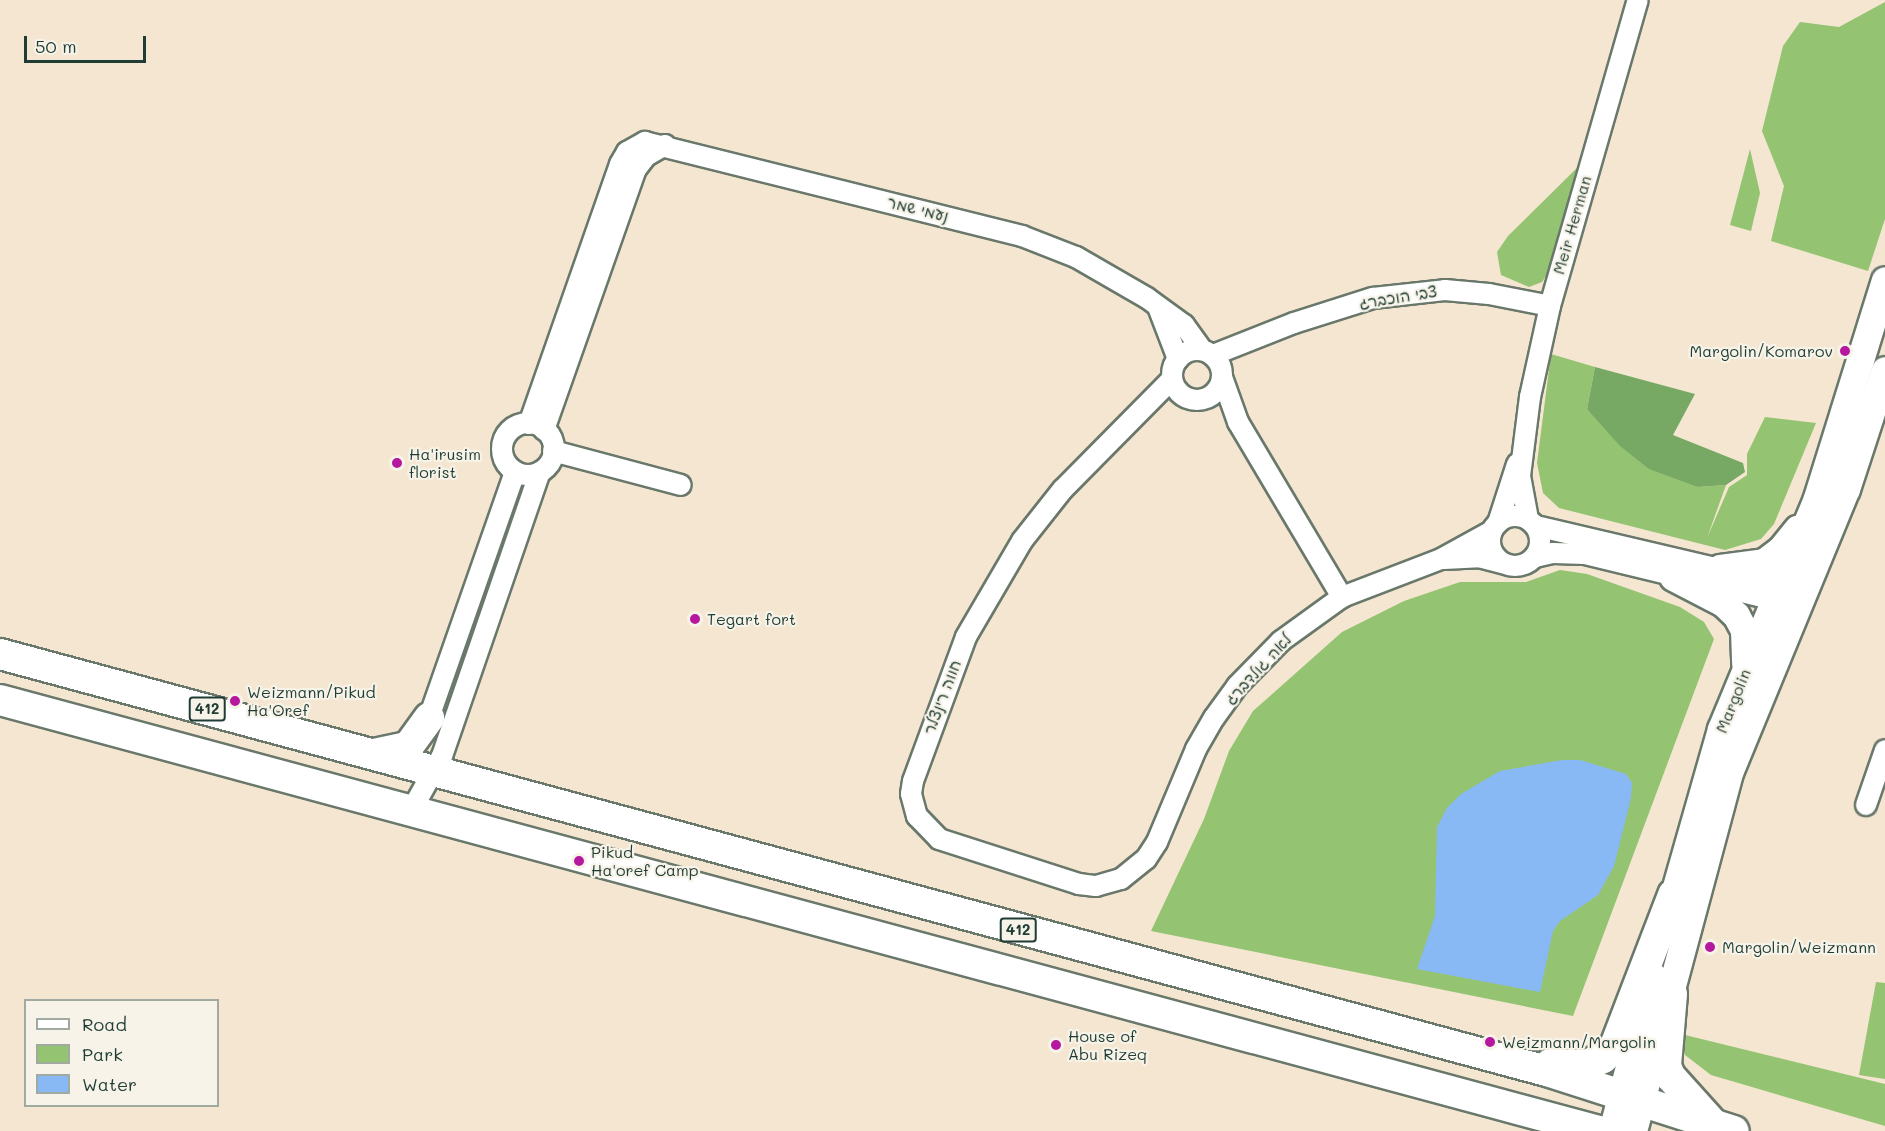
<!DOCTYPE html>
<meta charset="utf-8">
<style>
body{margin:0}
#map{position:relative;width:1885px;height:1131px;overflow:hidden;background:#f4e6d0;font-family:Mali,"Playpen Sans Hebrew",sans-serif}
div>[style]{position:absolute}
[style*='--x']{left:calc(var(--x)*1px);top:calc(var(--y)*1px);width:calc(var(--w)*1px);rotate:calc(var(--a)*1deg)}
.green>*{inset:0;background:#94c372}
.forest>*{inset:0;background:#77a964}
.water>*{inset:0;background:#89b9f5}
.roads{filter:drop-shadow(2px 0 #6a786b) drop-shadow(-2px 0 #6a786b) drop-shadow(0 2px #6a786b) drop-shadow(0 -2px #6a786b)}
.street>*{height:20px;margin:-10px;padding:0 10px;transform-origin:10px;border-radius:10px;background:#fff}
.street>.ring{margin:-10px;padding:0;box-sizing:content-box;background:none;border:20px solid #fff;border-radius:50%}
.secondary>*{height:27px;margin:-13.5px;padding:0 13.5px;transform-origin:13.5px;border-radius:13.5px;background:#fff}
.primary>*{height:30px;margin:-15px;padding:0 15px;transform-origin:15px;border-radius:15px;background:#fff}
.dots>*{width:16px;height:16px;translate:-50% -50%;box-sizing:border-box;border:3px solid #f7f3e8;border-radius:50%}
span{translate:-50% -50%;white-space:nowrap;text-align:center;line-height:1.15;-webkit-text-stroke:4.5px #f7f3e8;paint-order:stroke}
.shield-label span{padding:2px 4px;background:#f7f3e8;border:2px solid;border-radius:4px;-webkit-text-stroke-width:0}
.shield-label{font-size:15px;color:#1f3d34;font-weight:700}
.street-label{font-size:16px;color:#1f3d34}
.poi-label{font-size:16px;color:#1f3d34}
.right{translate:-100% -50%;text-align:right}
.left{translate:0 -50%;text-align:left}
.legend{position:absolute;left:24px;top:999px;width:195px;height:108px;box-sizing:border-box;background:#f7f3e8;border:2px solid #a1aaa0;margin:0;padding:8px 10px;list-style:none;font-size:18px;color:#1f3d34}
.legend li{display:flex;align-items:center;gap:12px;height:30px}
.legend b{width:30px;border:2px solid #a1aaa0}
.scale{position:absolute;left:24px;top:36px;width:122px;height:27px;box-sizing:border-box;border:3px solid #1f3d34;border-top:0;padding-left:8px;font-size:18px;line-height:21px;white-space:nowrap;color:#1f3d34;-webkit-text-stroke:4px #f7f3e8;paint-order:stroke}
</style>
<div id="map">
<div class="green">
<div style="clip-path:polygon(1885px 2px,1885px 219px,1868px 271px,1771px 241px,1784px 186px,1762px 131px,1783px 46px,1800px 22px,1839px 27px)"></div>
<div style="clip-path:polygon(1750px 149px,1760px 193px,1751px 231px,1730px 225px)"></div>
<div style="clip-path:polygon(1584px 161px,1552px 267px,1542px 282px,1529px 287px,1501px 275px,1497px 252px,1508px 236px)"></div>
<div style="clip-path:polygon(1551px 354px,1595px 367px,1587px 409px,1698px 487px,1726px 485px,1707px 538px,1729px 487px,1747px 475px,1747px 454px,1765px 417px,1816px 423px,1774px 524px,1761px 539px,1725px 550px,1559px 508px,1543px 493px,1537px 463px)"></div>
<div style="clip-path:polygon(1560px 570px,1587px 574px,1680px 607px,1704px 622px,1714px 639px,1573px 1016px,1151px 931px,1204px 819px,1229px 751px,1253px 711px,1342px 632px,1404px 601px,1460px 582px,1526px 582px)"></div>
<div style="clip-path:polygon(1876px 982px,1885px 983px,1885px 1079px,1859px 1075px)"></div>
<div style="clip-path:polygon(1681px 1034px,1885px 1084px,1885px 1126px,1711px 1075px,1685px 1055px)"></div>
</div>
<div class="forest">
<div style="clip-path:polygon(1595px 367px,1695px 394px,1673px 435px,1743px 463px,1745px 472px,1726px 485px,1698px 487px,1649px 469px,1620px 446px,1587px 409px)"></div>
</div>
<div class="water">
<div style="clip-path:polygon(1562px 760px,1580px 760px,1626px 774px,1632px 783px,1631px 798px,1614px 866px,1598px 895px,1560px 921px,1553px 931px,1540px 992px,1417px 969px,1435px 916px,1437px 827px,1447px 808px,1461px 794px,1500px 771px)"></div>
</div>
<div class="roads">
<div class="street">
<div style="--x:1158;--y:307;--w:56;--a:69"></div>
<div class="ring" style="left:1172px;top:350px;width:30px;height:30px"></div>
<div style="--x:1213;--y:355;--w:87;--a:-21.6"></div>
<div style="--x:1294;--y:323;--w:83;--a:-17.6"></div>
<div style="--x:1373;--y:298;--w:72;--a:-6.3"></div>
<div style="--x:1445;--y:290;--w:44;--a:5.2"></div>
<div style="--x:1489;--y:294;--w:62;--a:11.1"></div>
<div style="--x:1222;--y:377;--w:48;--a:70.4"></div>
<div style="--x:1238;--y:422;--w:204;--a:59.3"></div>
<div style="--x:1172;--y:379;--w:155;--a:134.7"></div>
<div style="--x:1063;--y:489;--w:66;--a:128.3"></div>
<div style="--x:1022;--y:541;--w:111;--a:120.3"></div>
<div style="--x:966;--y:637;--w:153;--a:110.2"></div>
<div style="--x:913;--y:781;--w:13;--a:99"></div>
<div style="--x:911;--y:794;--w:23;--a:75"></div>
<div style="--x:917;--y:816;--w:32;--a:46"></div>
<div style="--x:939;--y:839;--w:147;--a:17.8"></div>
<div style="--x:1079;--y:884;--w:17;--a:7"></div>
<div style="--x:1096;--y:886;--w:26;--a:-16"></div>
<div style="--x:1121;--y:879;--w:32;--a:-39"></div>
<div style="--x:1146;--y:859;--w:20;--a:-57"></div>
<div style="--x:1157;--y:842;--w:101;--a:-67.2"></div>
<div style="--x:1196;--y:749;--w:36;--a:-60"></div>
<div style="--x:1214;--y:718;--w:39;--a:-54"></div>
<div style="--x:1237;--y:686;--w:63;--a:-45.6"></div>
<div style="--x:1281;--y:641;--w:75;--a:-35.8"></div>
<div style="--x:1342;--y:597;--w:106;--a:-21"></div>
<div style="--x:1441;--y:559;--w:58;--a:-28.8"></div>
<div class="ring" style="left:502px;top:423px;width:32px;height:32px"></div>
<div style="--x:529;--y:424;--w:275;--a:-70.7"></div>
<div style="--x:620;--y:164;--w:14;--a:-60"></div>
<div style="--x:627;--y:152;--w:21;--a:-29"></div>
<div style="--x:645;--y:142;--w:389;--a:14"></div>
<div style="--x:1022;--y:236;--w:58;--a:21.3"></div>
<div style="--x:1076;--y:257;--w:82;--a:30"></div>
<div style="--x:1147;--y:298;--w:46;--a:36.1"></div>
<div style="--x:1184;--y:325;--w:31;--a:54"></div>
<div style="--x:544;--y:430;--w:277;--a:-70.6"></div>
<div style="--x:636;--y:169;--w:16;--a:-52"></div>
<div style="--x:646;--y:156;--w:22;--a:-30"></div>
<div style="--x:553;--y:451;--w:132;--a:14.9"></div>
<div class="ring" style="left:1490px;top:516px;width:30px;height:30px"></div>
<div style="--x:1528;--y:519;--w:44;--a:-100.5"></div>
<div style="--x:1520;--y:476;--w:80;--a:-82.8"></div>
<div style="--x:1530;--y:397;--w:93;--a:-77.6"></div>
<div style="--x:1550;--y:306;--w:318;--a:-74"></div>
<div style="--x:1498;--y:523;--w:62;--a:-72.1"></div>
<div style="--x:1536;--y:526;--w:241;--a:13.2"></div>
<div style="--x:1771;--y:581;--w:11;--a:15"></div>
<div style="--x:1782;--y:584;--w:10;--a:53"></div>
<div style="--x:1535;--y:557;--w:18;--a:-13"></div>
<div style="--x:1553;--y:553;--w:32;--a:2"></div>
<div style="--x:1585;--y:554;--w:208;--a:13.6"></div>
<div style="--x:1444;--y:559;--w:35;--a:-3"></div>
<div style="--x:1479;--y:557;--w:24;--a:15"></div>
<div style="--x:425;--y:729;--w:272;--a:-70.7"></div>
<div style="--x:1866;--y:805;--w:58;--a:-70.9"></div>
<div style="--x:411;--y:811;--w:63;--a:-60.6"></div>
<div style="--x:442;--y:756;--w:300;--a:-71"></div>
</div>
<div class="secondary">
<div style="--x:1720;--y:568;--w:44;--a:-7.8"></div>
<div style="--x:1764;--y:562;--w:21;--a:-37"></div>
<div style="--x:1781;--y:549;--w:26;--a:-51"></div>
<div style="--x:1673;--y:577;--w:56;--a:27.5"></div>
<div style="--x:1723;--y:603;--w:18;--a:43"></div>
<div style="--x:1736;--y:615;--w:17;--a:62"></div>
<div style="--x:1744;--y:630;--w:33;--a:88"></div>
<div style="--x:1668;--y:915;--w:193;--a:-74.1"></div>
<div style="--x:1721;--y:729;--w:250;--a:-67.4"></div>
<div style="--x:1817;--y:498;--w:228;--a:-72.7"></div>
<div style="--x:1612;--y:1131;--w:160;--a:-75.2"></div>
<div style="--x:1633;--y:1131;--w:374;--a:-75"></div>
<div style="--x:1730;--y:770;--w:304;--a:-67.6"></div>
<div style="--x:1846;--y:489;--w:125;--a:-71.9"></div>
</div>
<div class="primary">
<div style="--x:0;--y:654;--w:1602;--a:15.09"></div>
<div style="--x:1547;--y:1071;--w:196;--a:17.8"></div>
<div style="--x:0;--y:700;--w:1655;--a:15.09"></div>
<div style="--x:374;--y:754;--w:35;--a:-12"></div>
<div style="--x:408;--y:747;--w:36;--a:-54"></div>
<div style="--x:1672;--y:994;--w:72;--a:94.8"></div>
<div style="--x:1666;--y:1066;--w:11;--a:68"></div>
<div style="--x:1670;--y:1076;--w:64;--a:48.1"></div>
<div style="--x:1550;--y:1064;--w:36;--a:2"></div>
<div style="--x:1586;--y:1065;--w:18;--a:-22"></div>
<div style="--x:1603;--y:1058;--w:17;--a:-45"></div>
<div style="--x:1615;--y:1046;--w:162;--a:-69"></div>
</div>
</div>
<div class="dots">
<div style="left:1845px;top:351px;background:#b5179e"></div>
<div style="left:397px;top:463px;background:#b5179e"></div>
<div style="left:695px;top:619px;background:#b5179e"></div>
<div style="left:235px;top:701px;background:#b5179e"></div>
<div style="left:579px;top:861px;background:#b5179e"></div>
<div style="left:1710px;top:947px;background:#b5179e"></div>
<div style="left:1490px;top:1042px;background:#b5179e"></div>
<div style="left:1056px;top:1045px;background:#b5179e"></div>
</div>
<div class="shield-label">
<span style="left:207px;top:709px">412</span>
<span style="left:1018px;top:930px">412</span>
</div>
<div class="street-label">
<span style="left:918px;top:209px;rotate:14deg">נעמי שמר</span>
<span style="left:1572px;top:225px;rotate:-74deg">Meir Herman</span>
<span style="left:1398px;top:297px;rotate:-9deg">צבי הוכברג</span>
<span style="left:1258px;top:669px;rotate:-47deg">לאה גולדברג</span>
<span style="left:942px;top:697px;rotate:-69deg">חווה רינצלר</span>
<span style="left:1733px;top:701px;rotate:-68deg">Margolin</span>
</div>
<div class="poi-label">
<span class="right" style="left:1833px;top:351px">Margolin/Komarov</span>
<span class="left" style="left:409px;top:463px">Ha'irusim<br>florist</span>
<span class="left" style="left:707px;top:619px">Tegart fort</span>
<span class="left" style="left:247px;top:701px">Weizmann/Pikud<br>Ha'Oref</span>
<span class="left" style="left:591px;top:861px">Pikud<br>Ha'oref Camp</span>
<span class="left" style="left:1722px;top:947px">Margolin/Weizmann</span>
<span class="left" style="left:1068px;top:1045px">House of<br>Abu Rizeq</span>
<span class="left" style="left:1502px;top:1042px">Weizmann/Margolin</span>
</div>
<ul class="legend">
<li><b style="height:8px;background:#fff"></b>Road</li>
<li><b style="height:16px;background:#94c372"></b>Park</li>
<li><b style="height:16px;background:#89b9f5"></b>Water</li>
</ul>
<div class="scale">50 m</div>
</div>
